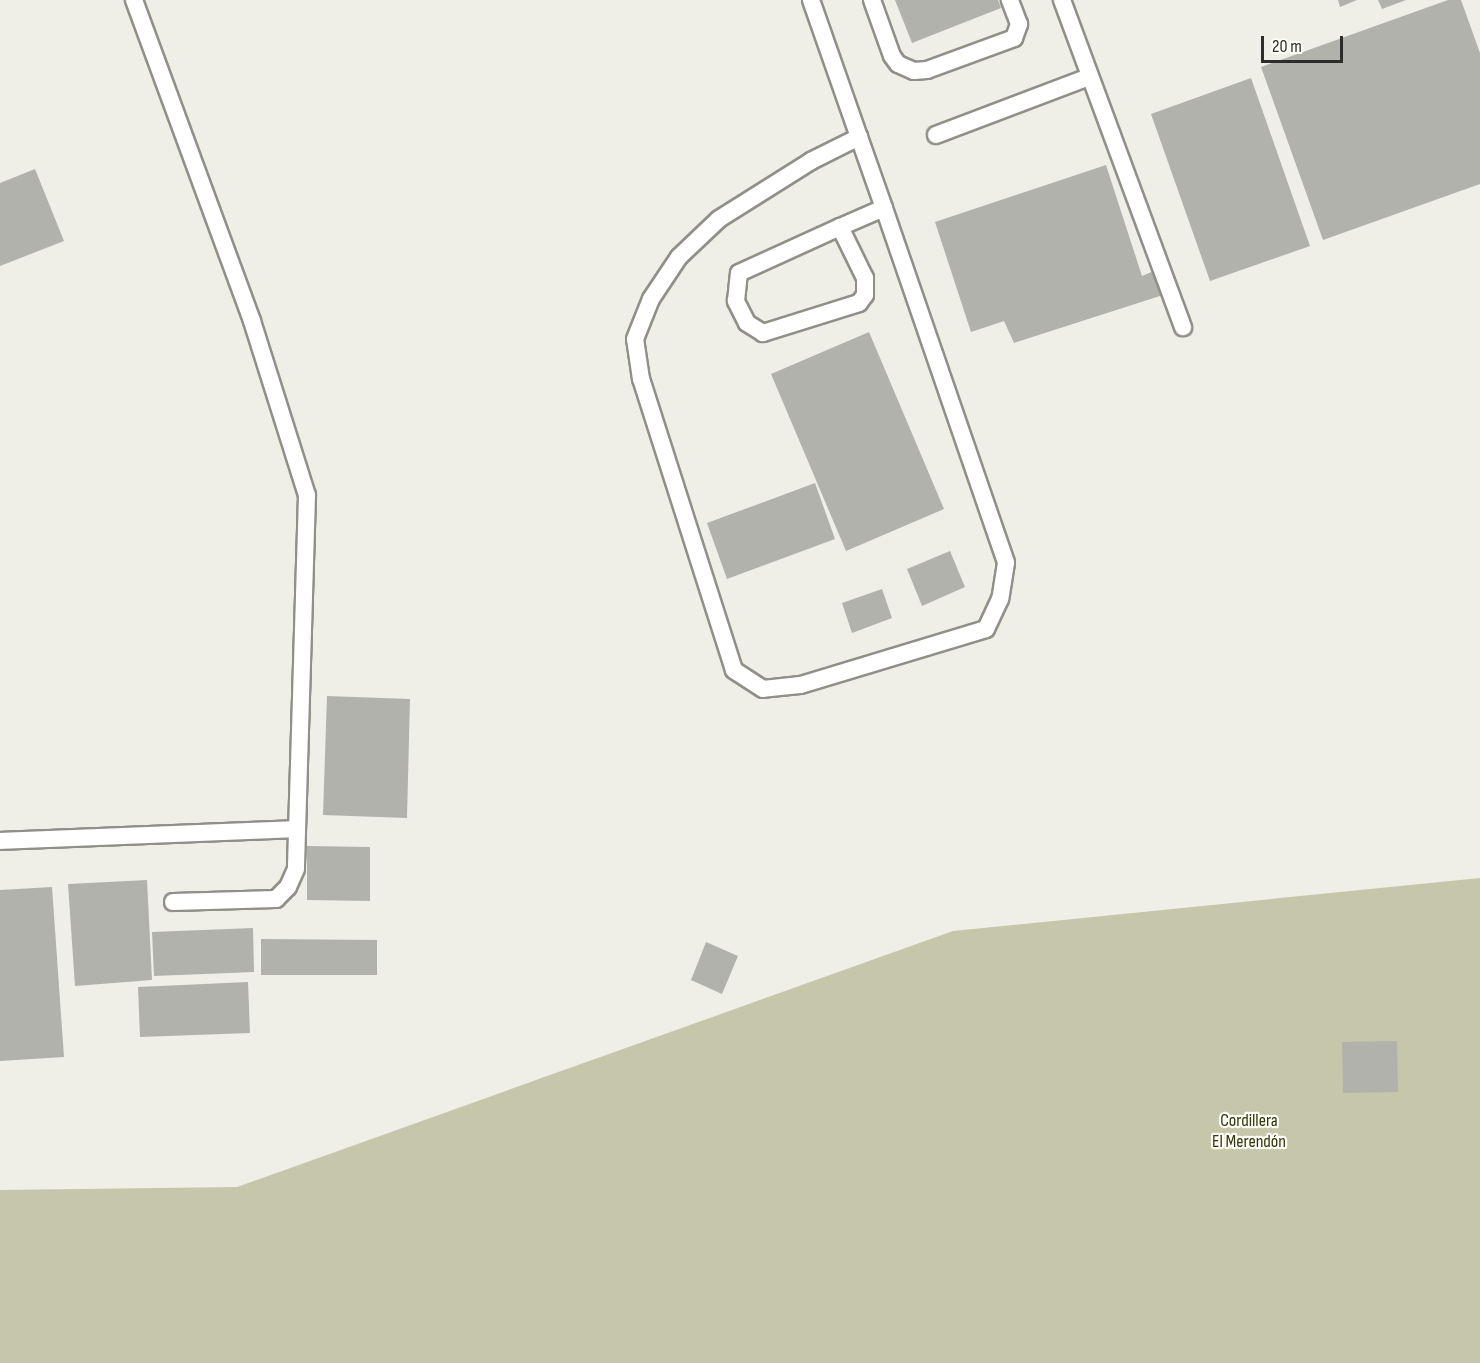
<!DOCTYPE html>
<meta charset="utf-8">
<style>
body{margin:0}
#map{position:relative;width:1480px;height:1363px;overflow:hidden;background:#efefe8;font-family:"Sofia Sans Condensed",sans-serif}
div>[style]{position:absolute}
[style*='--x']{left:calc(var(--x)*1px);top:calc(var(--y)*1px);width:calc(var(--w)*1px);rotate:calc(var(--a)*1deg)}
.green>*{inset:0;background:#c6c7aa}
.building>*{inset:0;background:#b2b2ac}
.roads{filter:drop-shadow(2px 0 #909089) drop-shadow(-2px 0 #909089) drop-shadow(0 2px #909089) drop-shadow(0 -2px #909089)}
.lane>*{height:16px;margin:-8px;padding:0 8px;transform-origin:8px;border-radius:8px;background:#fff}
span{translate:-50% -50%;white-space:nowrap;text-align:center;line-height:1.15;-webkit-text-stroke:4.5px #fcfdf5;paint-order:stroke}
.park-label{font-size:18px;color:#33330c}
.scale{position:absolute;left:1261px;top:36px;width:82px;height:27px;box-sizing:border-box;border:3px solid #2c2d2a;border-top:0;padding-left:8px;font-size:18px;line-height:21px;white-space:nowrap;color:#2c2d2a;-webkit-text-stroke:4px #fcfdf5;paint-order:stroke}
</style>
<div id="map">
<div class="green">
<div style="clip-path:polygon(1480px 878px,1480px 1363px,0 1363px,0 1190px,237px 1187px,953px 931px)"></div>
</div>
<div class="building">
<div style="clip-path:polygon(895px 0,998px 0,1001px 8px,912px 43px)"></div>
<div style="clip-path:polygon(1338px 0,1357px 0,1340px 7px)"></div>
<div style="clip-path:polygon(1378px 0,1406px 0,1382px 9px)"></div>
<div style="clip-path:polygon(1448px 0,1461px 0,1480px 53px,1480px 184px,1323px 240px,1261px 67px)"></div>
<div style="clip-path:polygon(1251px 78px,1310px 246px,1210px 281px,1151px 114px)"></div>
<div style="clip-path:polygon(1106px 165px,1142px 276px,1154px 271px,1163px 295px,1014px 343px,1004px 321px,971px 332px,935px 222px)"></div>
<div style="clip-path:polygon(35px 169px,64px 241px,0 266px,0 183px)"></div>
<div style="clip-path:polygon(869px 332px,944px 509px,846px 551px,771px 374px)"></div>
<div style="clip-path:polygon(815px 483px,835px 539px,727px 579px,707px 523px)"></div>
<div style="clip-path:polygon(950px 551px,965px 587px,922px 606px,907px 569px)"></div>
<div style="clip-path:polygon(882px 589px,892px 618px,852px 633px,842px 603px)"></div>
<div style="clip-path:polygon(327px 696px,410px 699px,407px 818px,323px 815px)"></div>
<div style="clip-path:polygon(307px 846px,370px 847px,370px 901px,307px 900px)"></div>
<div style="clip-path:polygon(147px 880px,152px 980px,75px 986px,68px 884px)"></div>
<div style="clip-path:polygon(52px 887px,64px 1057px,0 1061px,0 890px)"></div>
<div style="clip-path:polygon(253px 928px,254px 972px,154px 976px,152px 932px)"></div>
<div style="clip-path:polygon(261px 939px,377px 940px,377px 975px,261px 975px)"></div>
<div style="clip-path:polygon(706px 942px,738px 956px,722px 994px,691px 980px)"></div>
<div style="clip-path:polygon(248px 982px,250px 1033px,140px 1037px,138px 987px)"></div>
<div style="clip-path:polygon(1397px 1041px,1398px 1092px,1343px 1093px,1342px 1042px)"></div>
</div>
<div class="roads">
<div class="lane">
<div style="--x:134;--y:0;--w:342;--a:69.8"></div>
<div style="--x:252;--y:321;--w:182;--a:72.5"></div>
<div style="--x:307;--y:495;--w:374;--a:91.7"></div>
<div style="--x:296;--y:869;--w:20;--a:114"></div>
<div style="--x:288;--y:887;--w:17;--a:135"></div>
<div style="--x:276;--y:899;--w:103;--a:178.3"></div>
<div style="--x:811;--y:0;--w:145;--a:70.7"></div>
<div style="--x:859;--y:137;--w:75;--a:70.6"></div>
<div style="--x:884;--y:208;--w:375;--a:71"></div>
<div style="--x:1006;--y:563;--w:36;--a:99"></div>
<div style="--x:1000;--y:599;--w:33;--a:115"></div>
<div style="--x:986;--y:629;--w:194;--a:163.2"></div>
<div style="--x:800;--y:685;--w:37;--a:174"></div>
<div style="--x:763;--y:689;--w:35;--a:-147"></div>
<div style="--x:734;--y:670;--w:305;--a:-107.7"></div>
<div style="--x:641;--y:379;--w:40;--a:-98.5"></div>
<div style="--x:635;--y:339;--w:43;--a:-68.2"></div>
<div style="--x:651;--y:299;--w:50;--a:-56.3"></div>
<div style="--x:679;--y:257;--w:55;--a:-43.5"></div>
<div style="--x:719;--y:219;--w:109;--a:-32.2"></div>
<div style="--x:811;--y:161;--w:54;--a:-26.6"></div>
<div style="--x:872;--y:0;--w:59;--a:70.3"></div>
<div style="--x:892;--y:56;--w:10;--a:53"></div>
<div style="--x:898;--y:64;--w:17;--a:24"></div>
<div style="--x:914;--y:71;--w:13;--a:-4"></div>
<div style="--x:927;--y:70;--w:93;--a:-20.2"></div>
<div style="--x:1014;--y:38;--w:15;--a:-70"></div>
<div style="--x:1019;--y:24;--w:26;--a:-111"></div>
<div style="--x:1062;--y:0;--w:349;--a:69.7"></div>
<div style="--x:936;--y:135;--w:164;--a:-20.8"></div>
<div style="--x:840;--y:227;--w:57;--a:63.9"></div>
<div style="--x:865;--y:278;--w:17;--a:90"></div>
<div style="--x:865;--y:295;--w:10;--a:127"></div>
<div style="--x:859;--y:303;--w:101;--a:162.6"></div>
<div style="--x:763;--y:333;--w:19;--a:-148"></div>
<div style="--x:747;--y:323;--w:25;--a:-117"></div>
<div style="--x:736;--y:301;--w:28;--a:-84"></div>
<div style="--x:739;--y:273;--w:111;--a:-24.5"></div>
<div style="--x:840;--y:227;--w:48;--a:-23.4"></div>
<div style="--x:0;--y:841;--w:297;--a:-2.3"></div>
</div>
</div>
<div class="park-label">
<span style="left:1249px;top:1132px">Cordillera<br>El Merendón</span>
</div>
<div class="scale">20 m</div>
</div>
